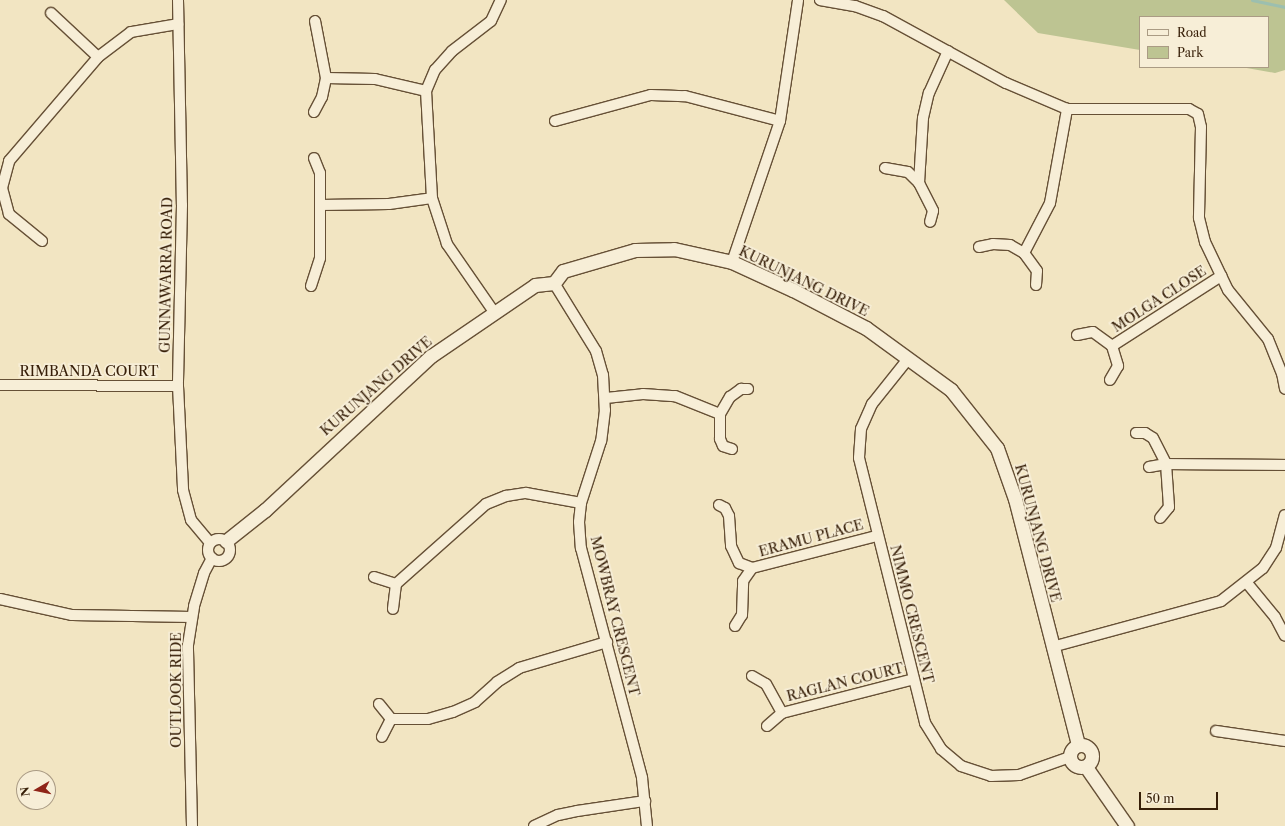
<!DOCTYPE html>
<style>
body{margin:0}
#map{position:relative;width:1285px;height:826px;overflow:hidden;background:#f2e5c2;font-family:"Libre Caslon Text",serif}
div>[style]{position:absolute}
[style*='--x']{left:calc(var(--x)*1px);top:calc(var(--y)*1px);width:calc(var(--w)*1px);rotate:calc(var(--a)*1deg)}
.green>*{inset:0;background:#bdc492}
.stream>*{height:3px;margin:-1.5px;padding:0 1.5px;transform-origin:1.5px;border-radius:1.5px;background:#9cbfaf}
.roads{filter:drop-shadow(1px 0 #665036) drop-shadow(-1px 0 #665036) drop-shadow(0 1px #665036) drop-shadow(0 -1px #665036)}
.minor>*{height:10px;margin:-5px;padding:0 5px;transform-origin:5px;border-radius:5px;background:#f7eed7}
.minor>.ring{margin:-5px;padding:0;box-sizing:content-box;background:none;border:10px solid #f7eed7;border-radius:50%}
.tertiary>*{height:13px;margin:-6.5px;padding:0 6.5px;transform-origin:6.5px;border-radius:6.5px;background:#f7eed7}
.tertiary>.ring{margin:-6.5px;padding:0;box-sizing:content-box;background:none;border:13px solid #f7eed7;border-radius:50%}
span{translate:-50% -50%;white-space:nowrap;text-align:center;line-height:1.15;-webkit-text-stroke:3.5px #f7eed7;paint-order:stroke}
.street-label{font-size:14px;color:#371f08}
.legend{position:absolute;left:1139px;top:16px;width:130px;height:52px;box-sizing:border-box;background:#f7eed7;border:1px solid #aa9b84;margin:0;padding:5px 7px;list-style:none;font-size:12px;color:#371f08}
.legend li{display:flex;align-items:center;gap:8px;height:20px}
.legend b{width:20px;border:1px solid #aa9b84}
.north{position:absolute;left:16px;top:770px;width:40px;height:40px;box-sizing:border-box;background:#f7eed7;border:1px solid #aa9b84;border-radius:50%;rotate:261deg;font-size:11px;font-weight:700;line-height:16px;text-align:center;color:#371f08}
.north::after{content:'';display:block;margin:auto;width:14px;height:18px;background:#8f2418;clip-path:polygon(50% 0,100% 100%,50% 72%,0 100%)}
.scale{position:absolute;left:1139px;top:792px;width:79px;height:18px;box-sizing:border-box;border:2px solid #371f08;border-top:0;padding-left:5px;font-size:12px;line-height:14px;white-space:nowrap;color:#371f08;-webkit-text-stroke:3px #f7eed7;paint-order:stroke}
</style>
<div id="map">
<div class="green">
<div style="clip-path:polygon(1004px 0,1285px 0,1285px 70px,1275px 73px,1241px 67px,1268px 67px,1268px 17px,1140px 17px,1140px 50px,1038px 33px)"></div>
</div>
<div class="stream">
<div style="--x:1252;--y:0;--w:34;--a:12"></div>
</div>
<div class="roads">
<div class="minor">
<div style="--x:178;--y:0;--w:205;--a:88.9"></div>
<div style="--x:182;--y:205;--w:181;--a:91.3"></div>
<div style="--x:178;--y:386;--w:104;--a:87.2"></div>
<div style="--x:183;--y:490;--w:31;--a:75"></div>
<div style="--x:191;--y:520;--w:30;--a:50"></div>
<div style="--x:820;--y:0;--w:36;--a:10"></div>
<div style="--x:855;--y:6;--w:30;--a:20"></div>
<div style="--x:883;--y:16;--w:140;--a:28.6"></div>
<div style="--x:1006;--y:83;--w:66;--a:23.1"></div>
<div style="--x:1067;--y:109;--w:122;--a:0"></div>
<div style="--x:1189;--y:109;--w:10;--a:29"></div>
<div style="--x:1198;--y:114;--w:13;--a:77"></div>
<div style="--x:1201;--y:127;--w:91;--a:91.3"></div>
<div style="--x:1199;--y:218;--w:25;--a:76"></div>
<div style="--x:1205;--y:242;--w:53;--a:64.4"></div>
<div style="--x:1228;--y:290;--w:63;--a:50.8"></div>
<div style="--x:1268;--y:339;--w:37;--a:68"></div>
<div style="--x:1282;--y:373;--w:16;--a:79"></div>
<div style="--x:51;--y:13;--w:64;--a:43.1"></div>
<div style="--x:326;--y:78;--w:49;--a:1.2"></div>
<div style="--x:375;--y:79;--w:52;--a:13.2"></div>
<div style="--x:314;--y:112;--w:17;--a:-62"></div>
<div style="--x:322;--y:97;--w:19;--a:-78"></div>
<div style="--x:326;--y:78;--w:58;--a:-100.9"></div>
<div style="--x:555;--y:121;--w:99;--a:-15.2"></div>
<div style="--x:651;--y:95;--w:34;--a:2"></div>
<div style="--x:685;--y:96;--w:98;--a:14.7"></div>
<div style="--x:885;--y:168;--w:23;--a:10"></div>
<div style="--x:908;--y:172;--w:16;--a:45"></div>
<div style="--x:919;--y:183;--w:31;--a:63"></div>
<div style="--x:933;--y:211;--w:11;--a:105"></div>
<div style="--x:919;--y:183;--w:65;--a:-86.5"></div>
<div style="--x:923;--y:118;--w:26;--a:-77"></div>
<div style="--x:929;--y:93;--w:46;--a:-65.7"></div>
<div style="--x:320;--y:205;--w:69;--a:-0.8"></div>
<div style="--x:389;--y:204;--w:43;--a:-7.9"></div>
<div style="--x:42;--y:241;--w:43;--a:-140.7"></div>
<div style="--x:9;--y:214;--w:27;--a:-105"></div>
<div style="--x:2;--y:188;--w:28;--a:-75"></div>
<div style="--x:9;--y:161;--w:137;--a:-49.4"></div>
<div style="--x:98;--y:57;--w:41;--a:-37.1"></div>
<div style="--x:131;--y:32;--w:48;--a:-9.7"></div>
<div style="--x:979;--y:247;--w:14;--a:-12"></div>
<div style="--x:993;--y:244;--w:17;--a:3"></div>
<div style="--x:1010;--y:245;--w:16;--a:30"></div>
<div style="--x:1024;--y:253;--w:22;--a:54"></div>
<div style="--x:1037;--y:271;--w:14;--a:94"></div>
<div style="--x:1024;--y:253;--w:56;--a:-62.5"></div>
<div style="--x:1050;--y:203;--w:96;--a:-79.7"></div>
<div style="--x:732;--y:262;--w:149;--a:-71.2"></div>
<div style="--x:780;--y:121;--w:122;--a:-81.5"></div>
<div style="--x:554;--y:283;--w:80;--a:58.3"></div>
<div style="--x:596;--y:351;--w:25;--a:74"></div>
<div style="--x:603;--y:375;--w:35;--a:87"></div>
<div style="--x:605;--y:410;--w:31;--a:97"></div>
<div style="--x:601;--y:441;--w:65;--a:107.9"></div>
<div style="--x:581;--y:503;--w:19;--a:96"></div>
<div style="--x:579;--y:522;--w:26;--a:86"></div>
<div style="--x:581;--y:548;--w:238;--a:75.1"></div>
<div style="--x:642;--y:778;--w:48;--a:84.1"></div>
<div style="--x:311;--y:286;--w:29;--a:-72"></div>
<div style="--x:320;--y:258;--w:85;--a:-90"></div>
<div style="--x:320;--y:173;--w:16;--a:-112"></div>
<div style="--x:494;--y:312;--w:83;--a:-124.7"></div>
<div style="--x:447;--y:244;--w:48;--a:-108.1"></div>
<div style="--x:432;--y:198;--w:107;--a:-93.2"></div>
<div style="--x:426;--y:91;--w:23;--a:-67"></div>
<div style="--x:435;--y:70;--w:25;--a:-48"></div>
<div style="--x:452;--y:51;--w:49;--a:-37.6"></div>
<div style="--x:491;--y:21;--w:23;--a:-65"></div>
<div style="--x:1077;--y:335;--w:16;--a:-11"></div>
<div style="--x:1093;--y:332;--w:24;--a:36"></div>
<div style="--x:1112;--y:346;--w:21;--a:73"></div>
<div style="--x:1118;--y:366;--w:16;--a:120"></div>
<div style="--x:1112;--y:346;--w:130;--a:-32.7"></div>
<div style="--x:908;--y:359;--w:58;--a:128.7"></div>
<div style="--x:872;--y:404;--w:27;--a:114"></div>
<div style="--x:861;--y:429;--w:29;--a:94"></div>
<div style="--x:859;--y:458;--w:273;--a:76"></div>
<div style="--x:925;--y:723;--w:31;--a:58"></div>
<div style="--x:941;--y:749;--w:26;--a:40"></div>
<div style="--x:961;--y:766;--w:32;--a:18"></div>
<div style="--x:991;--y:776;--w:28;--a:-2"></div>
<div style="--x:1019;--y:775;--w:54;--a:-19.4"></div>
<div style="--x:0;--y:385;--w:178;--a:0.3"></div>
<div style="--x:606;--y:398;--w:37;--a:-6"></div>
<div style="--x:643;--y:394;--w:32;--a:4"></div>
<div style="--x:675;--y:396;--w:48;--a:21.8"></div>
<div style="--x:1136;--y:433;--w:9;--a:0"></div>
<div style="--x:1145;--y:433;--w:9;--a:32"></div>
<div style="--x:1153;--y:438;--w:29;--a:63"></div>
<div style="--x:1166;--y:464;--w:43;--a:86"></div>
<div style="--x:1169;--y:507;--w:14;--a:129"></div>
<div style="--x:732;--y:449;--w:9;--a:-162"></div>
<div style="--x:723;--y:446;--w:8;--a:-113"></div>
<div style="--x:720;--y:439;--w:25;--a:-90"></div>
<div style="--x:720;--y:414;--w:20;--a:-60"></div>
<div style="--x:730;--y:397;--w:14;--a:-36"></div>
<div style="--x:741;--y:389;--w:7;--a:0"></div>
<div style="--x:1149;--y:467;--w:17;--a:-10"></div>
<div style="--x:1166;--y:464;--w:119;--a:0.5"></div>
<div style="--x:719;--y:505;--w:7;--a:27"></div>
<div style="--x:725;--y:508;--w:9;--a:63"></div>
<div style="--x:729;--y:516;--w:30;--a:86"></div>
<div style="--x:731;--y:546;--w:19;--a:65"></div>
<div style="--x:739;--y:563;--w:14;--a:21"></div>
<div style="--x:752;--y:568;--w:129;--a:-14.4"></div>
<div class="ring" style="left:208px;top:539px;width:12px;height:12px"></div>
<div style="--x:374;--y:577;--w:23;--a:18"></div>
<div style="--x:396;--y:584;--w:25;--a:97"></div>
<div style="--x:1247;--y:583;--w:44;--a:50.5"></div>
<div style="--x:1275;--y:617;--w:21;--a:62"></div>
<div style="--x:396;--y:584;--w:120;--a:-41.6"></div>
<div style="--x:486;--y:504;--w:22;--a:-22"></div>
<div style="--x:506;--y:496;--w:20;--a:-9"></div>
<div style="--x:526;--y:493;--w:56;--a:10.3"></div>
<div style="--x:0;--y:599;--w:74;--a:12.5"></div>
<div style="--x:72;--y:615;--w:120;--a:1"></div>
<div style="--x:735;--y:626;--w:13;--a:-58"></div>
<div style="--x:742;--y:615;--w:34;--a:-88"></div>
<div style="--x:743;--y:581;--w:16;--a:-55"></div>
<div style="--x:1052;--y:647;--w:175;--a:-15.2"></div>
<div style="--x:1221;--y:601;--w:53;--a:-38.2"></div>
<div style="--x:1263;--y:568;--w:24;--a:-57"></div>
<div style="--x:1276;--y:548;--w:34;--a:-75"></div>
<div style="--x:752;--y:676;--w:16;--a:30"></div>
<div style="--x:766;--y:684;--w:33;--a:61"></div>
<div style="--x:782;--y:713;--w:136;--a:-14.4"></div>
<div style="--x:379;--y:704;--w:19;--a:51"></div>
<div style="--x:391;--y:719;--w:20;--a:117"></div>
<div style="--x:391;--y:719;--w:37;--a:0"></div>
<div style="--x:428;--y:719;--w:26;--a:-16"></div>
<div style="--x:453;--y:712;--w:24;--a:-24"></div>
<div style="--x:475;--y:702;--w:30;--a:-42"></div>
<div style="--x:497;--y:682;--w:26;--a:-32"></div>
<div style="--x:519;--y:668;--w:92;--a:-16.5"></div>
<div style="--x:767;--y:726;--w:20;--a:-41"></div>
<div style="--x:1216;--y:731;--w:70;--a:8.2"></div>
<div style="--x:192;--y:826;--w:181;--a:-91.3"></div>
<div style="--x:188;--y:645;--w:39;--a:-81"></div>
<div style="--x:194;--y:606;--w:34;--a:-73"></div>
<div style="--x:204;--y:573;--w:17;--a:-62"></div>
<div style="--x:534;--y:826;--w:26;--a:-25"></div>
<div style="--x:558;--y:815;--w:19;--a:-12"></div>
<div style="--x:577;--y:811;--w:69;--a:-8.4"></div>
</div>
<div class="tertiary">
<div style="--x:226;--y:541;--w:50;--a:-38.5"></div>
<div style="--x:265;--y:510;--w:226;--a:-42.9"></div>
<div style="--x:431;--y:356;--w:126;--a:-34.3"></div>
<div style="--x:535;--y:285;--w:19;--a:-6"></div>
<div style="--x:554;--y:283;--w:15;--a:-53"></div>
<div style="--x:563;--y:271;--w:75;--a:-16.3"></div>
<div style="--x:635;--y:250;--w:39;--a:-1"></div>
<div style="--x:674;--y:249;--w:59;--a:12.6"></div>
<div style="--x:732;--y:262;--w:67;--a:24.7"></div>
<div style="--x:793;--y:290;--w:82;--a:27.5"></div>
<div style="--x:866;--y:328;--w:105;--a:36.1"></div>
<div style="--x:951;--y:390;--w:74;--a:51.6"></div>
<div style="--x:997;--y:448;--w:54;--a:70.6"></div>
<div style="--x:1015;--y:499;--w:254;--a:75.6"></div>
<div class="ring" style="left:1070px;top:745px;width:9px;height:9px"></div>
<div style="--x:1086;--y:767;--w:72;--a:55.2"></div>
</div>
</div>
<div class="street-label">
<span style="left:166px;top:275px;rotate:-89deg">GUNNAWARRA ROAD</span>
<span style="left:804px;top:281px;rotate:26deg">KURUNJANG DRIVE</span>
<span style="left:1159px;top:299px;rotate:-33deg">MOLGA CLOSE</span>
<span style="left:89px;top:371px">RIMBANDA COURT</span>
<span style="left:376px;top:386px;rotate:-41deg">KURUNJANG DRIVE</span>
<span style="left:1038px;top:533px;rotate:75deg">KURUNJANG DRIVE</span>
<span style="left:811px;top:538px;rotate:-15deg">ERAMU PLACE</span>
<span style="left:912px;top:614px;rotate:76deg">NIMMO CRESCENT</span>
<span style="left:615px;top:616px;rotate:76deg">MOWBRAY CRESCENT</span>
<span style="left:845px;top:682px;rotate:-14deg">RAGLAN COURT</span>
<span style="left:176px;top:690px;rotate:-90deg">OUTLOOK RIDE</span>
</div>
<ul class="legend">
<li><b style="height:5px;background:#f7eed7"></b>Road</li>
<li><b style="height:11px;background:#bdc492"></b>Park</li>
</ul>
<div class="north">N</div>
<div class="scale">50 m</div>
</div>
